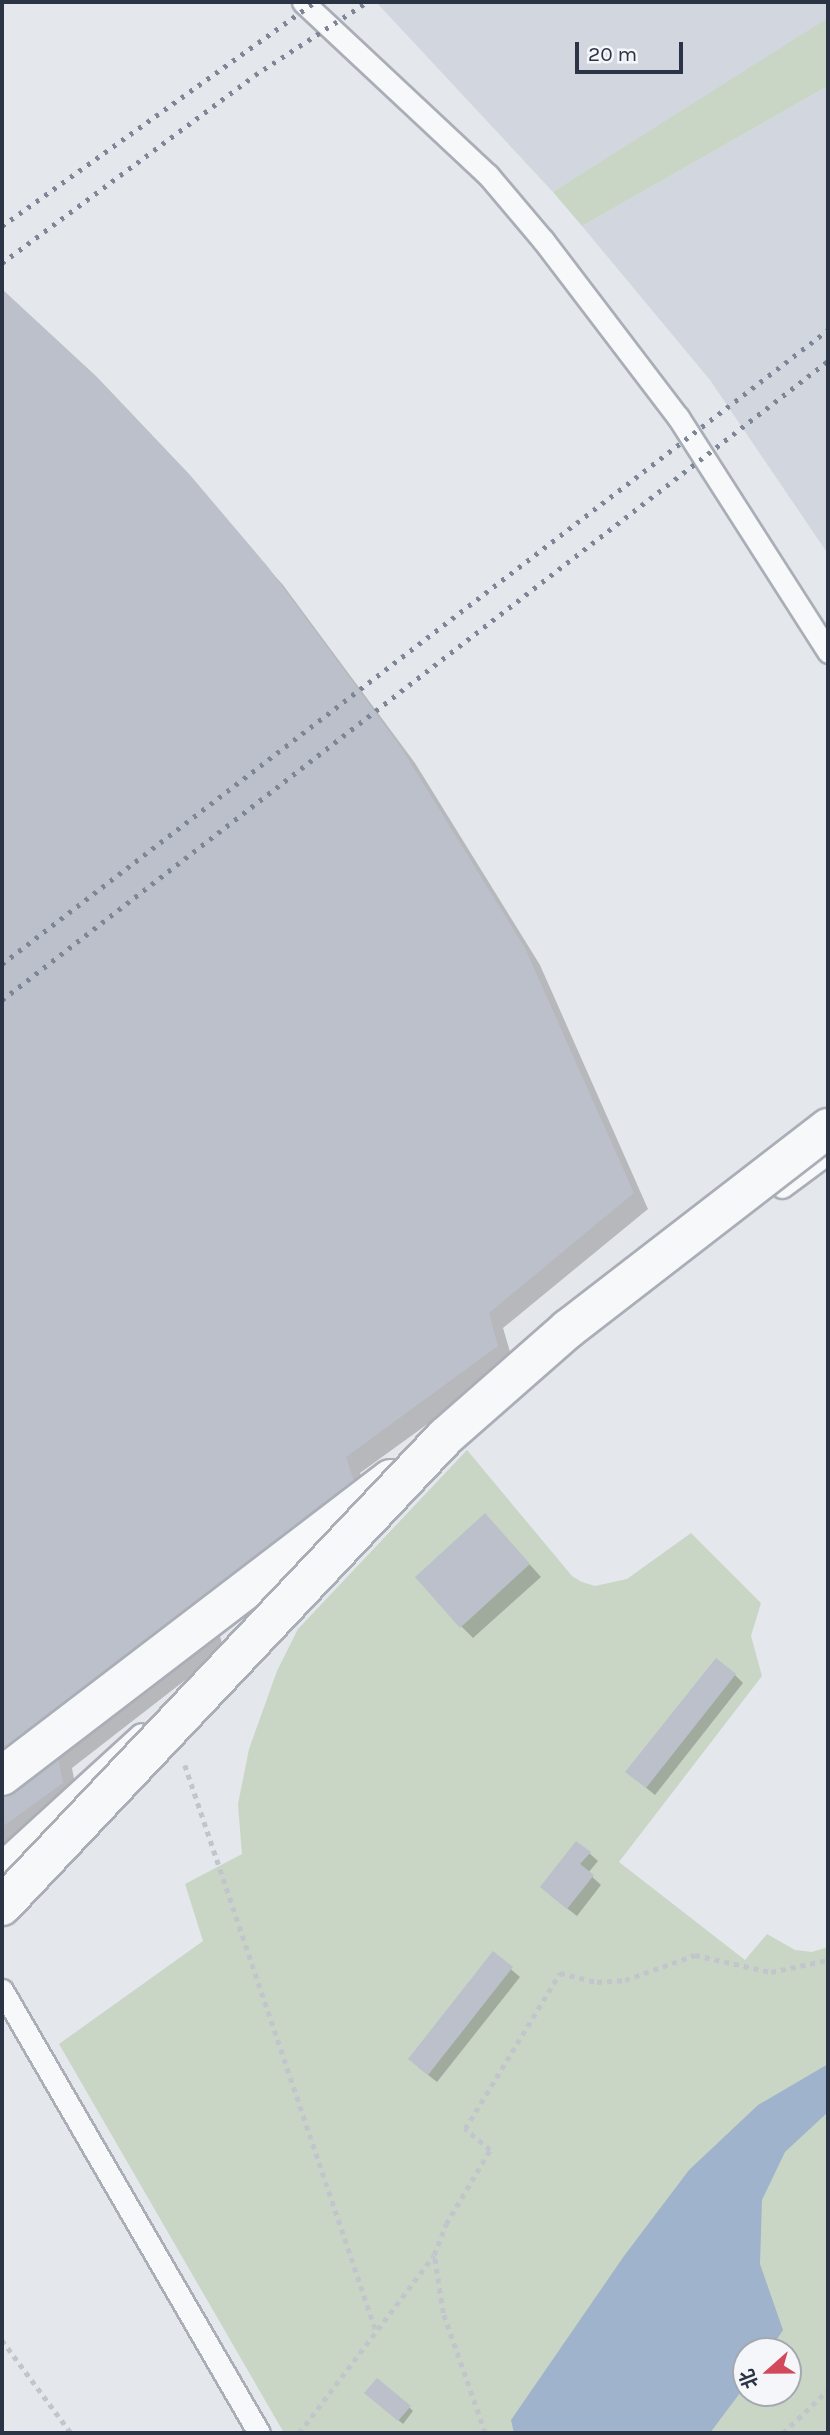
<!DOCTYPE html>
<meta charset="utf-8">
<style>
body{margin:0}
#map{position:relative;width:830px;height:2435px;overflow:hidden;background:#e4e7ec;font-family:Karla,"Noto Sans SC",sans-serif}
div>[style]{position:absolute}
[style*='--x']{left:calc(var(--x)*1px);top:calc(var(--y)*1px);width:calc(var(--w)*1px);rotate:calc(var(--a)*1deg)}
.built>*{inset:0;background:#d2d6de}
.green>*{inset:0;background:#c9d6c5}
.water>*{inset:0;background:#9fb4cc}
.shadow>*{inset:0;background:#0003}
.building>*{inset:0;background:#bbc0ca}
.path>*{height:4.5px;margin-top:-2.25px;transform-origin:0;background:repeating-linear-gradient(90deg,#c2c5cb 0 5px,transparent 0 10px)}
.roads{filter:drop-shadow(2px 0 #a9aeb7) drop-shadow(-2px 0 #a9aeb7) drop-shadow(0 2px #a9aeb7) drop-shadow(0 -2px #a9aeb7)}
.service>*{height:21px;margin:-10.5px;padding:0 10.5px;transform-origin:10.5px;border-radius:10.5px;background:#f7f8fa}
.tertiary>*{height:38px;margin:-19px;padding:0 19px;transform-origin:19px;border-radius:19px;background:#f7f8fa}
.rail>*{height:5px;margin-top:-2.5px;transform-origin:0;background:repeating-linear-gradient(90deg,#7d8696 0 3.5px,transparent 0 10.5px)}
.bridges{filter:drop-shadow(2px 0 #a9aeb7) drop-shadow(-2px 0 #a9aeb7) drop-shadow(0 2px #a9aeb7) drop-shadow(0 -2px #a9aeb7)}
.tertiary-bridge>*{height:38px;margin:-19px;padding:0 19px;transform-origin:19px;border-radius:19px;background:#f7f8fa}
span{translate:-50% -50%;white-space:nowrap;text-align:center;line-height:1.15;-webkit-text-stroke:5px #f4f6f9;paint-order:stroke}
.frame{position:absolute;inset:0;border:4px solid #2b3445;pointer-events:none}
.north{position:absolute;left:732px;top:2337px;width:70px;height:70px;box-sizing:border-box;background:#f4f6f9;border:2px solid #a4a8b1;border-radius:50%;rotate:249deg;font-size:19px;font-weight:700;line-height:28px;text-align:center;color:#2b3445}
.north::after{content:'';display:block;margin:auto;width:24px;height:32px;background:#d1495b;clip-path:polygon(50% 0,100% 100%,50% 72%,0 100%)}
.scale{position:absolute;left:575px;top:42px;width:108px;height:32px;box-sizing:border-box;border:4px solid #2b3445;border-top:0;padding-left:9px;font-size:21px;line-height:24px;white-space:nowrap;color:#2b3445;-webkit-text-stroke:5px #f4f6f9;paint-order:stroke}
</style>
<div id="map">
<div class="built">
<div style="clip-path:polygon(376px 2px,828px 2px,828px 25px,553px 192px)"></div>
<div style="clip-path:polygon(828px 86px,828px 554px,710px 380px,582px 226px)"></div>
</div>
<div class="green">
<div style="clip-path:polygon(828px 18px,828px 86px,582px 226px,553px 192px)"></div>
<div style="clip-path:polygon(evenodd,467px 1450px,572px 1576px,582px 1582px,595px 1586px,627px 1579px,691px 1533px,761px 1603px,751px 1636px,762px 1676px,619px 1862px,745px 1960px,767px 1934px,795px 1950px,812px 1952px,828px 1947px,828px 2433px,284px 2433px,59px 2044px,203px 1941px,185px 1884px,242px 1854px,238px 1804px,249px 1749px,277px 1671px,298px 1629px,467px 1450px,746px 2351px,788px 2351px,788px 2393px,746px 2393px,746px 2351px)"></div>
</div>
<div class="water">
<div style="clip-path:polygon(828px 2064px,828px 2112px,785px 2152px,762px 2200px,760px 2264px,783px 2330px,769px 2351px,746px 2351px,746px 2385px,710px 2433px,514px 2433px,511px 2420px,624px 2256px,689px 2170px,758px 2105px)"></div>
</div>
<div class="shadow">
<div style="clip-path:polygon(2px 292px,113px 395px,283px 585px,415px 763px,540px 965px,648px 1209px,503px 1328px,513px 1362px,360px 1473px,371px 1502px,215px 1619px,224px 1650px,72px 1768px,78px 1799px,2px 1853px)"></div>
<div style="clip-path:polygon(497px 1528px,541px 1577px,473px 1638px,461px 1626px)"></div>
<div style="clip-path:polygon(735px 1675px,743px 1683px,655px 1795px,627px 1772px)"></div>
<div style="clip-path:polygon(589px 1853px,598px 1861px,588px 1873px,601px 1885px,577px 1916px,550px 1895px)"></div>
<div style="clip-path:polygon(493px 1954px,520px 1977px,437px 2082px,418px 2067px)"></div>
<div style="clip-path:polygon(371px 2397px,409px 2407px,413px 2411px,403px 2424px)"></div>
</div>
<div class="building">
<div style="clip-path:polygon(2px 289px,97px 377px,190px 475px,268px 567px,400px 746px,525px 948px,634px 1193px,489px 1313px,498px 1346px,346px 1457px,356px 1487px,57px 1752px,63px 1783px,2px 1827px)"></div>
<div style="clip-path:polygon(485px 1513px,530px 1564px,460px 1628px,415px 1577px)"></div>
<div style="clip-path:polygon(716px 1658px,736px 1674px,646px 1788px,625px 1772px)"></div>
<div style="clip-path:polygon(576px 1841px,591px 1852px,580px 1864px,594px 1875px,567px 1909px,540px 1887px)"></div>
<div style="clip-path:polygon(493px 1951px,513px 1967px,428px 2075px,408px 2059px)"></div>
<div style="clip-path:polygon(377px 2378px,411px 2406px,398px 2421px,364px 2393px)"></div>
</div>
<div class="path">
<div style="--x:185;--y:1765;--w:597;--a:71.35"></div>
<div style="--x:2;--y:2340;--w:116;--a:53.4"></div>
<div style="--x:299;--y:2433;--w:223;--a:-52.8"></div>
<div style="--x:485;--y:2433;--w:127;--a:-109.3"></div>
<div style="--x:443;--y:2313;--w:59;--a:-98.8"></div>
<div style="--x:434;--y:2255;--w:33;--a:-69"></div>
<div style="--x:446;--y:2224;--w:86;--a:-59.3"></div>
<div style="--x:490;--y:2150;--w:33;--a:-140"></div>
<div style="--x:465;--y:2129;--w:183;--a:-58.7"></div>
<div style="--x:560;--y:1973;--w:38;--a:14"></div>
<div style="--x:597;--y:1982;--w:28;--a:-4"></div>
<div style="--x:625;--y:1980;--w:74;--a:-19.7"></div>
<div style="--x:695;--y:1955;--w:78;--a:12.6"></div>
<div style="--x:771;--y:1972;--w:58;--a:-11.9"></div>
<div style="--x:783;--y:2433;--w:62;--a:-43.7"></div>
</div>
<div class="roads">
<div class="service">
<div style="--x:303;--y:2;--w:253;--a:43.1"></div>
<div style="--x:488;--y:175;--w:85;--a:49.8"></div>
<div style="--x:543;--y:240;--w:223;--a:52.7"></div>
<div style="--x:678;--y:417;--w:279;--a:57.4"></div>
<div style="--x:782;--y:1187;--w:57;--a:-36.5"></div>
<div style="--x:2;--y:1861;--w:188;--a:-42.4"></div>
<div style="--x:2;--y:1990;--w:512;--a:59.88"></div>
</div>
<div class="tertiary">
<div style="--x:2;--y:1776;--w:489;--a:-37.4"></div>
</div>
</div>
<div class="rail">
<div style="--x:2;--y:226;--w:385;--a:-35.6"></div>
<div style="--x:2;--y:263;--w:315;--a:-36.6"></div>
<div style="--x:255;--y:75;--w:134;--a:-33.1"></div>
<div style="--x:2;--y:964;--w:1041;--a:-37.51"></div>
<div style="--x:2;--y:1000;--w:1044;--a:-37.73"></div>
</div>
<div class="bridges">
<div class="tertiary-bridge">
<div style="--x:2;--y:1906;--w:645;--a:-46.63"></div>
<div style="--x:445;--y:1437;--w:164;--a:-41.3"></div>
<div style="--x:568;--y:1329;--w:329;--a:-37.7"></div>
</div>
</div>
<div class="frame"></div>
<div class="north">北</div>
<div class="scale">20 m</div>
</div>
